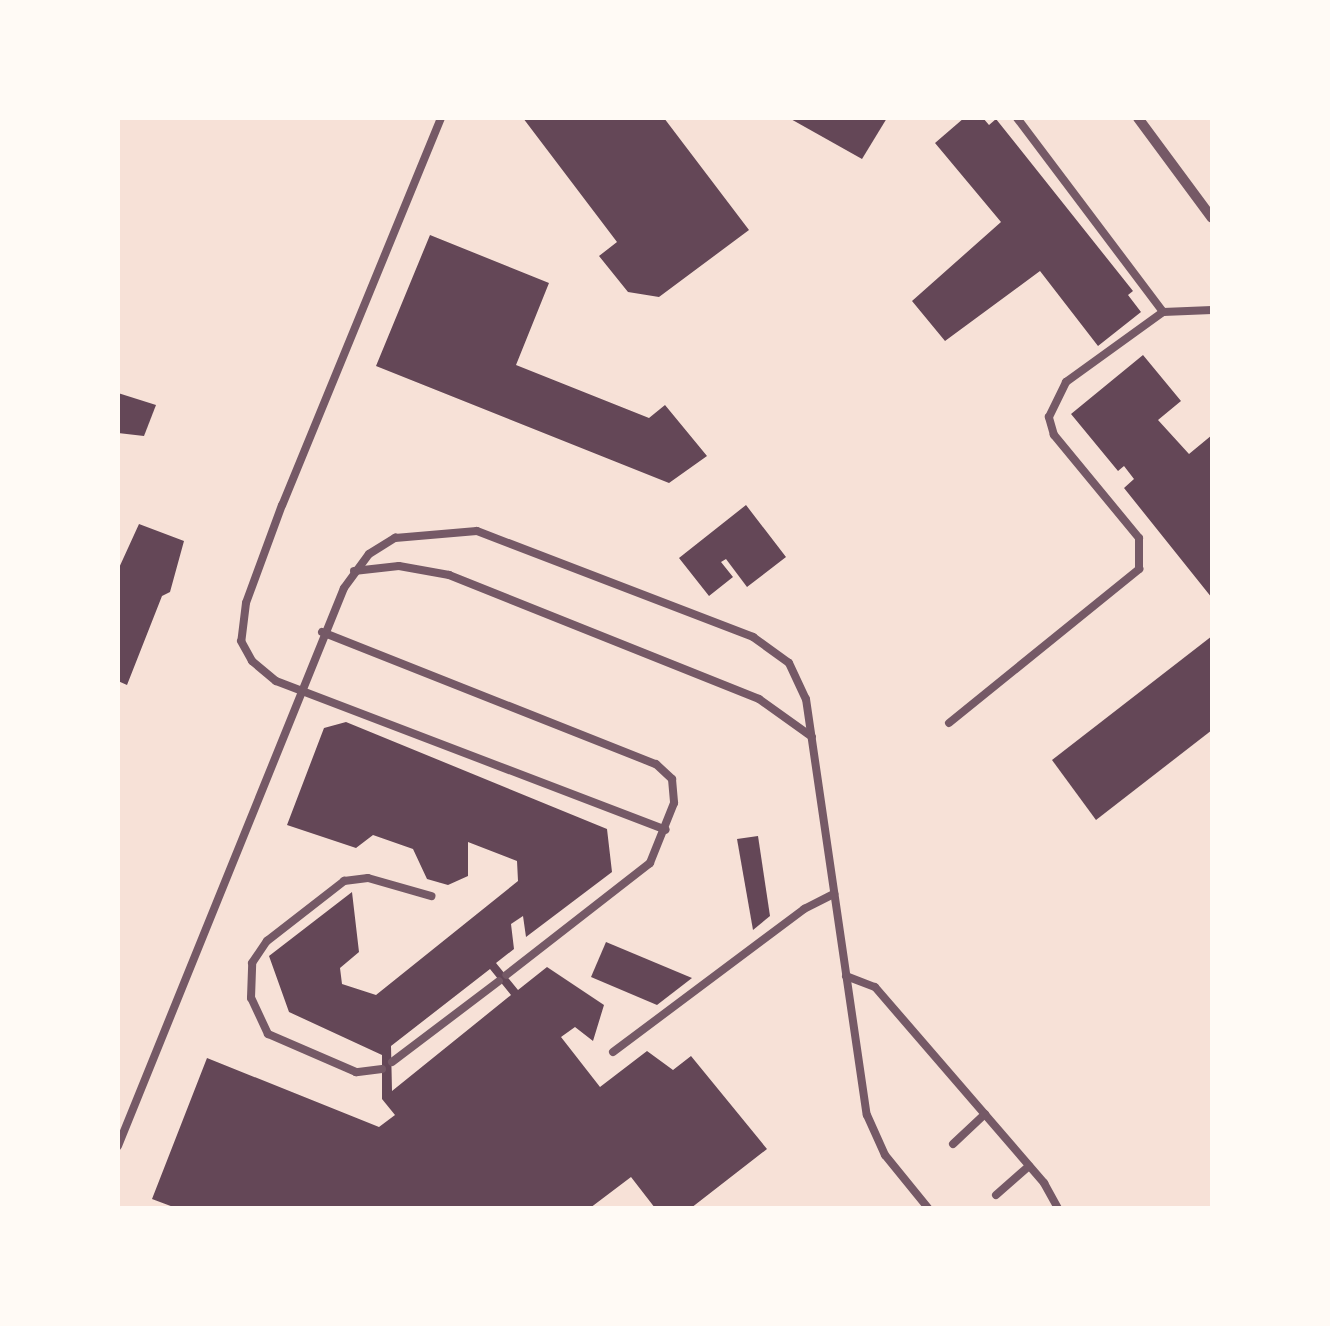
<!DOCTYPE html>
<style>
body{margin:0}
#map{position:relative;width:1330px;height:1326px;overflow:hidden;background:#f7e1d7;font-family:Inter,sans-serif}
div>[style]{position:absolute}
[style*='--x']{left:calc(var(--x)*1px);top:calc(var(--y)*1px);width:calc(var(--w)*1px);rotate:calc(var(--a)*1deg)}
.building>*{inset:0;background:#644757}
.service>*{height:8px;margin:-4px;padding:0 4px;transform-origin:4px;border-radius:4px;background:#755966}
.minor>*{height:10px;margin:-5px;padding:0 5px;transform-origin:5px;border-radius:5px;background:#755966}
span{translate:-50% -50%;white-space:nowrap;text-align:center;line-height:1.15;-webkit-text-stroke:8px #fffaf5;paint-order:stroke}
.frame{position:absolute;inset:0;border:120px solid #fffaf5;pointer-events:none}
</style>
<div id="map">
<div class="building">
<div style="clip-path:polygon(523px 118px,664px 118px,749px 230px,659px 297px,628px 292px,599px 256px,617px 242px)"></div>
<div style="clip-path:polygon(789px 118px,887px 118px,862px 159px)"></div>
<div style="clip-path:polygon(964px 118px,983px 118px,989px 125px,996px 119px,1133px 291px,1128px 295px,1141px 312px,1098px 346px,1040px 271px,945px 341px,912px 301px,1001px 222px,935px 143px)"></div>
<div style="clip-path:polygon(430px 235px,549px 283px,516px 365px,649px 418px,665px 405px,707px 456px,669px 483px,376px 366px)"></div>
<div style="clip-path:polygon(1143px 355px,1181px 401px,1158px 420px,1189px 454px,1212px 435px,1212px 598px,1124px 488px,1134px 479px,1124px 466px,1118px 471px,1071px 414px)"></div>
<div style="clip-path:polygon(118px 393px,156px 405px,144px 436px,118px 433px)"></div>
<div style="clip-path:polygon(746px 505px,786px 557px,747px 587px,726px 559px,721px 562px,733px 577px,709px 596px,679px 558px)"></div>
<div style="clip-path:polygon(139px 524px,184px 541px,170px 592px,162px 596px,127px 685px,118px 681px,118px 570px)"></div>
<div style="clip-path:polygon(1212px 636px,1212px 730px,1096px 820px,1052px 760px)"></div>
<div style="clip-path:polygon(evenodd,346px 722px,607px 829px,612px 872px,526px 937px,523px 916px,511px 924px,514px 949px,496px 963px,518px 990px,547px 967px,604px 1005px,593px 1041px,575px 1027px,561px 1037px,600px 1087px,647px 1051px,673px 1070px,691px 1056px,767px 1149px,691px 1208px,655px 1208px,631px 1177px,590px 1208px,176px 1208px,152px 1199px,207px 1058px,379px 1127px,395px 1115px,382px 1099px,382px 1055px,289px 1012px,269px 956px,352px 892px,359px 952px,340px 968px,342px 984px,376px 995px,518px 881px,517px 861px,468px 842px,468px 876px,448px 885px,427px 879px,413px 849px,373px 835px,356px 848px,287px 825px,324px 728px,346px 722px,490px 969px,511px 995px,392px 1091px,391px 1046px,490px 969px)"></div>
<div style="clip-path:polygon(758px 836px,770px 916px,753px 930px,737px 839px)"></div>
<div style="clip-path:polygon(606px 942px,692px 978px,657px 1005px,591px 977px)"></div>
</div>
<div class="service">
<div style="--x:441;--y:118;--w:418;--a:112.3"></div>
<div style="--x:282;--y:505;--w:104;--a:110.2"></div>
<div style="--x:246;--y:603;--w:38;--a:97"></div>
<div style="--x:241;--y:641;--w:23;--a:61"></div>
<div style="--x:252;--y:661;--w:31;--a:40"></div>
<div style="--x:276;--y:681;--w:417;--a:20.9"></div>
<div style="--x:1017;--y:118;--w:243;--a:53"></div>
<div style="--x:1163;--y:312;--w:49;--a:-2.3"></div>
<div style="--x:354;--y:571;--w:45;--a:-6.3"></div>
<div style="--x:399;--y:566;--w:51;--a:10.2"></div>
<div style="--x:449;--y:575;--w:334;--a:21.8"></div>
<div style="--x:759;--y:699;--w:65;--a:35.6"></div>
<div style="--x:322;--y:632;--w:359;--a:21.6"></div>
<div style="--x:656;--y:764;--w:22;--a:43"></div>
<div style="--x:672;--y:779;--w:24;--a:85"></div>
<div style="--x:674;--y:803;--w:65;--a:111.8"></div>
<div style="--x:650;--y:863;--w:182;--a:142.1"></div>
<div style="--x:949;--y:723;--w:245;--a:-39"></div>
<div style="--x:1139;--y:569;--w:31;--a:-90"></div>
<div style="--x:1139;--y:538;--w:134;--a:-129.5"></div>
<div style="--x:1054;--y:435;--w:19;--a:-106"></div>
<div style="--x:1049;--y:417;--w:39;--a:-64"></div>
<div style="--x:1066;--y:382;--w:120;--a:-35.8"></div>
<div style="--x:846;--y:976;--w:31;--a:21"></div>
<div style="--x:875;--y:987;--w:259;--a:49.2"></div>
<div style="--x:1044;--y:1183;--w:29;--a:61"></div>
<div style="--x:613;--y:1052;--w:239;--a:-36.8"></div>
<div style="--x:804;--y:909;--w:34;--a:-27"></div>
<div style="--x:392;--y:1062;--w:134;--a:-37.1"></div>
<div style="--x:382;--y:1069;--w:26;--a:173"></div>
<div style="--x:356;--y:1072;--w:96;--a:-156.6"></div>
<div style="--x:268;--y:1034;--w:40;--a:-115"></div>
<div style="--x:251;--y:998;--w:35;--a:-88"></div>
<div style="--x:252;--y:963;--w:27;--a:-56"></div>
<div style="--x:267;--y:941;--w:98;--a:-37.9"></div>
<div style="--x:344;--y:881;--w:24;--a:-7"></div>
<div style="--x:368;--y:878;--w:66;--a:15.9"></div>
<div style="--x:953;--y:1144;--w:44;--a:-43.2"></div>
<div style="--x:118;--y:1146;--w:602;--a:-67.95"></div>
<div style="--x:344;--y:588;--w:42;--a:-53.7"></div>
<div style="--x:369;--y:554;--w:31;--a:-32"></div>
<div style="--x:395;--y:538;--w:82;--a:-4.9"></div>
<div style="--x:477;--y:531;--w:296;--a:21"></div>
<div style="--x:753;--y:637;--w:44;--a:35.8"></div>
<div style="--x:789;--y:663;--w:40;--a:65"></div>
<div style="--x:806;--y:699;--w:420;--a:81.7"></div>
<div style="--x:867;--y:1115;--w:44;--a:65.8"></div>
<div style="--x:885;--y:1155;--w:68;--a:50.9"></div>
<div style="--x:996;--y:1195;--w:44;--a:-41.3"></div>
</div>
<div class="minor">
<div style="--x:1138;--y:118;--w:124;--a:53.5"></div>
</div>
<div class="frame"></div>
</div>
